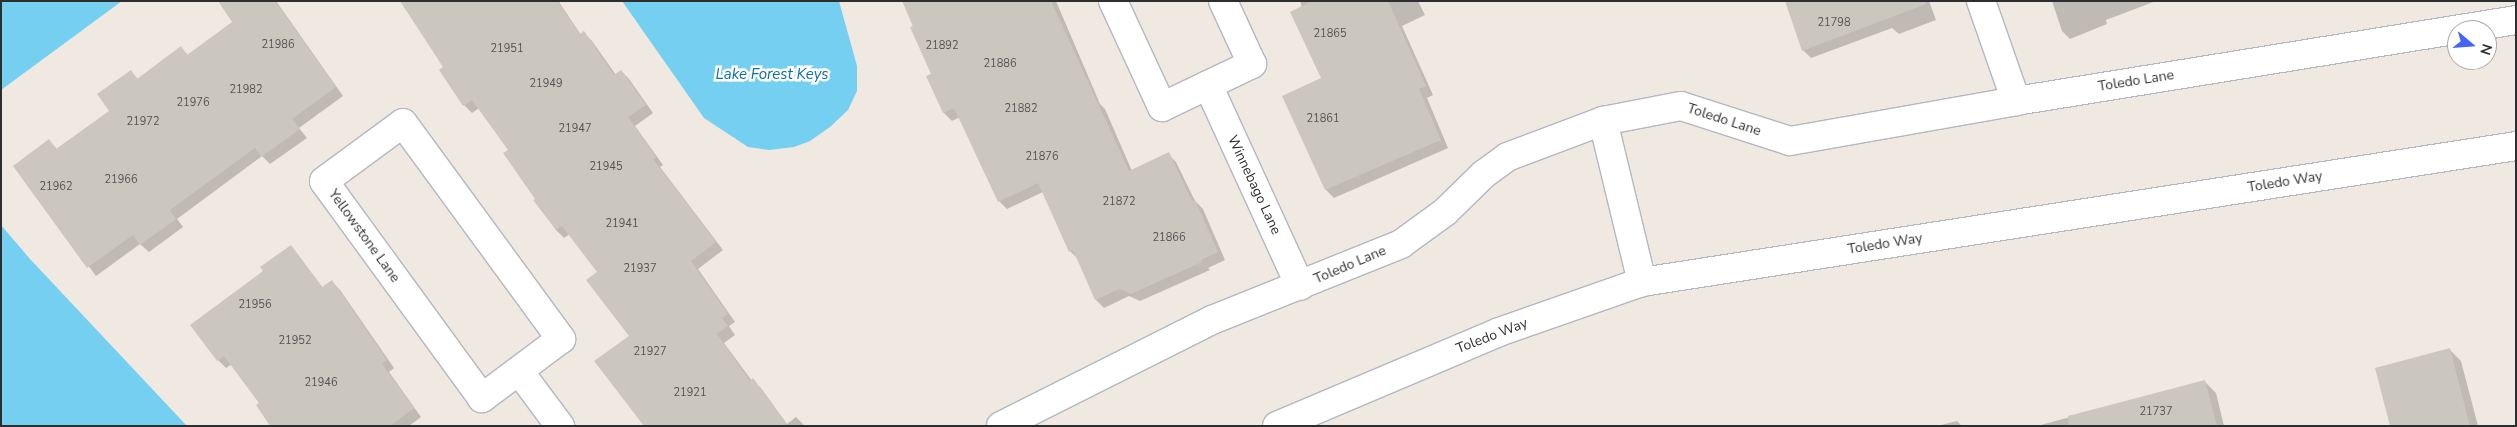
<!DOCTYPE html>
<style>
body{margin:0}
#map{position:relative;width:2517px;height:427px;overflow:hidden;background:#efe9e1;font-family:"Nunito Sans",sans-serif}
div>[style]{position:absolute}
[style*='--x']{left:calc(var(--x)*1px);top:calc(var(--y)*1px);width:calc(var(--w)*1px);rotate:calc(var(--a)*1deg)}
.water>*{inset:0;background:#75cff0}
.shadow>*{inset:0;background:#0003}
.building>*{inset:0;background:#cbc7bf}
.roads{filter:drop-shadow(1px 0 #b4b7c1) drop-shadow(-1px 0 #b4b7c1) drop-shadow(0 1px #b4b7c1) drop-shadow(0 -1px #b4b7c1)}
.street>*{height:28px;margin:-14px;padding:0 14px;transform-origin:14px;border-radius:14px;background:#fff}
.secondary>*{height:28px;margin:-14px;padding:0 14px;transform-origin:14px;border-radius:14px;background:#fff}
span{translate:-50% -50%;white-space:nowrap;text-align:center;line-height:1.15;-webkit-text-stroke:5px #fff;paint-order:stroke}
.number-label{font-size:11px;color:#555452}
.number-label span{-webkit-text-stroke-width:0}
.street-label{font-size:14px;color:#2e2e2e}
.water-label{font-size:15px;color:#0d6fa3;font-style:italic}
.frame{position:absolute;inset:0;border:2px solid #2e2e2e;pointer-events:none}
.north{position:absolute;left:2447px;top:20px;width:50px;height:50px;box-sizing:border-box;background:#fff;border:1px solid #ababab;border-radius:50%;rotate:108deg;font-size:14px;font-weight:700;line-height:20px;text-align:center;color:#2e2e2e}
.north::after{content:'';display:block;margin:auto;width:18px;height:22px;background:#4264fb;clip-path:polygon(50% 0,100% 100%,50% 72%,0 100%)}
</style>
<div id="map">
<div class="water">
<div style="clip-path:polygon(1px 1px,122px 1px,1px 90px)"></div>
<div style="clip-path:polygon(622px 1px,839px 1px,857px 66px,857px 91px,848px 110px,830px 127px,810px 141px,794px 147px,769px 150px,748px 147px,704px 118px)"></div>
<div style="clip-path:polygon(1px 225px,30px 259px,187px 426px,1px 426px)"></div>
</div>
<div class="shadow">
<div style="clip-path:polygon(230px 1px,276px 1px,343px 96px,299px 128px,307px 138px,270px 164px,262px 156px,177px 219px,183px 227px,149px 252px,140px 244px,96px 276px,15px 166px,49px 141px,57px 149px,111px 111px,130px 71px,138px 79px,181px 48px,188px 55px,234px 22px)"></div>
<div style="clip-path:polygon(400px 1px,559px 2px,581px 35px,584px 33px,592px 41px,616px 75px,621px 71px,629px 79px,653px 113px,635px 126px,663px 165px,660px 167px,723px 250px,698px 269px,735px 322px,729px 326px,735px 335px,724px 343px,752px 381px,761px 388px,787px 424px,796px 417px,805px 426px,645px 426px,631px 337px,598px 272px,570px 234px,564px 238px,556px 230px,509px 150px,479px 108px,472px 113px,464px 105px,440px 70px,445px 67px)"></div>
<div style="clip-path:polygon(903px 1px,1056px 1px,1100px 104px,1105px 109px,1132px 171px,1168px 154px,1176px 162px,1195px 201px,1203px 209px,1225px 260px,1208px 268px,1210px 270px,1140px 301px,1129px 296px,1104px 308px,1096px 300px,1078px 259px,1070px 251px,1043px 192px,1007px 209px,999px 201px,960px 117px,952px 121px,944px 113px,932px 74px)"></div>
<div style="clip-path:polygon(1300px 1px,1418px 1px,1425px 15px,1402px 26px,1433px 95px,1427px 98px,1448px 148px,1334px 198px,1326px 190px,1284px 96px,1323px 79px)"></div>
<div style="clip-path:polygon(1786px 1px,1929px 1px,1936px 20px,1899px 34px,1892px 28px,1811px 58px,1803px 50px)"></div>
<div style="clip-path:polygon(2052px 1px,2156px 1px,2106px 20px,2107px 24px,2070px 39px,2062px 31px)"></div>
<div style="clip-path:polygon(291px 246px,323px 288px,332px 282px,340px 290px,394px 368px,389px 372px,421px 417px,409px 426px,271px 426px,260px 404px,232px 364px,226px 368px,218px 360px,265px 272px)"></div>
<div style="clip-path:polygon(2449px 349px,2461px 361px,2478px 426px,2391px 426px)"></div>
<div style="clip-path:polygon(2204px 381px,2216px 393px,2224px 426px,2037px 426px)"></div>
<div style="clip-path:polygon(1957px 421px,1962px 426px,1937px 426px)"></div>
</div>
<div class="building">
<div style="clip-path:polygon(218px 1px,275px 1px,336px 87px,292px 119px,300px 129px,261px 157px,255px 148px,170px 210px,176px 219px,140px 245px,133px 235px,87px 268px,13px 166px,49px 139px,56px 149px,109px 111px,97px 94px,131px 70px,137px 79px,181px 46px,187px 55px,232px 22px)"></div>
<div style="clip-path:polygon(400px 1px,557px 1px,580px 34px,584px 31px,614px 75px,621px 70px,646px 105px,628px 117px,656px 157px,653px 159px,716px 242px,691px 261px,728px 314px,722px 318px,728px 326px,717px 334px,750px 381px,753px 378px,788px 426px,644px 426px,594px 361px,629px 336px,586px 280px,597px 272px,562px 226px,556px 230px,533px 200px,535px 199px,503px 153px,508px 150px,472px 100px,463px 106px,439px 70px,443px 67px)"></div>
<div style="clip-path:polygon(902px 1px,1051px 1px,1129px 171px,1169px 152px,1192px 201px,1195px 200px,1218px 252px,1201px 260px,1202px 262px,1131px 294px,1120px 289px,1095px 300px,1073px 250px,1069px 252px,1038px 183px,998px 202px,954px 108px,943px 113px,926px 76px,931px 74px,910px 27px,913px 26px)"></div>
<div style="clip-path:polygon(1312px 1px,1388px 1px,1426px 86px,1419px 89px,1441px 140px,1325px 190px,1282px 96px,1321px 78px,1290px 12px)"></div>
<div style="clip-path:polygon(1785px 1px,1926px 1px,1926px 4px,1802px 51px)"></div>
<div style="clip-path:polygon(291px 245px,322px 287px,332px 280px,387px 360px,382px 364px,414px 408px,390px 426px,270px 426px,256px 405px,259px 403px,224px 356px,217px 361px,190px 325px,263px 271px,260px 267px)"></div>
<div style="clip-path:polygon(2450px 348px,2470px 426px,2390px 426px,2375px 368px)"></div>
<div style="clip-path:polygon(2205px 380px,2217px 426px,2069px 426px,2068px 416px)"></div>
</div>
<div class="roads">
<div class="street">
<div style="--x:1113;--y:1;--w:117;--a:65.2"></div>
<div style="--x:1162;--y:107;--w:100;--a:-25.5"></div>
<div style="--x:1252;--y:64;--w:69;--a:-114.7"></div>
<div style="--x:1981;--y:1;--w:106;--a:70.7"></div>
<div style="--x:1208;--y:85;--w:221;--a:65.4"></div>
<div style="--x:1603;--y:121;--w:166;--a:76.4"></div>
<div style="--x:403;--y:123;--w:268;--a:53.8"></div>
<div style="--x:561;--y:339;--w:99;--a:143.2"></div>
<div style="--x:482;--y:398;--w:268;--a:-126.1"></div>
<div style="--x:324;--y:181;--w:98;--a:-36.3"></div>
<div style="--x:519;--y:371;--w:69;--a:53.3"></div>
<div style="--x:1001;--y:426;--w:236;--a:-26.7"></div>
<div style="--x:1212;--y:320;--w:204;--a:-21.9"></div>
<div style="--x:1401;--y:244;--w:54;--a:-36"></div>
<div style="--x:1445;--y:212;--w:54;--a:-44.3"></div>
<div style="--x:1484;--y:174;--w:29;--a:-36"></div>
<div style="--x:1507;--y:157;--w:103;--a:-20.6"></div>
<div style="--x:1603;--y:121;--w:79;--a:-10.9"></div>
<div style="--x:1681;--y:106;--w:114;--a:17.8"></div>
<div style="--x:1790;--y:141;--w:230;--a:-10"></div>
<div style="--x:2016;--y:101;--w:507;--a:-9.2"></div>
</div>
<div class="secondary">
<div style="--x:1277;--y:426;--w:241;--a:-22.9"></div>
<div style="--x:1499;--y:332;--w:151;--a:-19.3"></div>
<div style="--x:1642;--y:282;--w:885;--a:-8.84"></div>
</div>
</div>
<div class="number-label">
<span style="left:1834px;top:23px">21798</span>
<span style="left:1330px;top:34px">21865</span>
<span style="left:278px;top:45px">21986</span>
<span style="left:942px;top:46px">21892</span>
<span style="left:507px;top:49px">21951</span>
<span style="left:1000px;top:64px">21886</span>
<span style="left:546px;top:84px">21949</span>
<span style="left:246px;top:90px">21982</span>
<span style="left:193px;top:103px">21976</span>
<span style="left:1021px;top:109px">21882</span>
<span style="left:1323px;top:119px">21861</span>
<span style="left:143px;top:122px">21972</span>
<span style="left:575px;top:129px">21947</span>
<span style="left:1042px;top:157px">21876</span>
<span style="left:606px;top:167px">21945</span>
<span style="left:121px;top:180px">21966</span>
<span style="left:56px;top:187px">21962</span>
<span style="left:1119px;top:202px">21872</span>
<span style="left:622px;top:224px">21941</span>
<span style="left:1169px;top:238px">21866</span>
<span style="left:640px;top:269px">21937</span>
<span style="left:255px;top:305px">21956</span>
<span style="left:295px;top:341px">21952</span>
<span style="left:650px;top:352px">21927</span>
<span style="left:321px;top:383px">21946</span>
<span style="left:690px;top:393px">21921</span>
<span style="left:2156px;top:412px">21737</span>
</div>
<div class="street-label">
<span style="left:2136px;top:81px;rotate:-9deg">Toledo Lane</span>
<span style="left:1724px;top:120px;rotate:18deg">Toledo Lane</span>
<span style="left:2285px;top:182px;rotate:-9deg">Toledo Way</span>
<span style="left:1254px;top:185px;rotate:65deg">Winnebago Lane</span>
<span style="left:364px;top:236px;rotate:54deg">Yellowstone Lane</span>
<span style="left:1885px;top:244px;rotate:-9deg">Toledo Way</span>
<span style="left:1350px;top:265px;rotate:-23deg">Toledo Lane</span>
<span style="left:1492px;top:336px;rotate:-21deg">Toledo Way</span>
</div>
<div class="water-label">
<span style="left:772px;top:75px">Lake Forest Keys</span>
</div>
<div class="frame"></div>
<div class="north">N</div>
</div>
